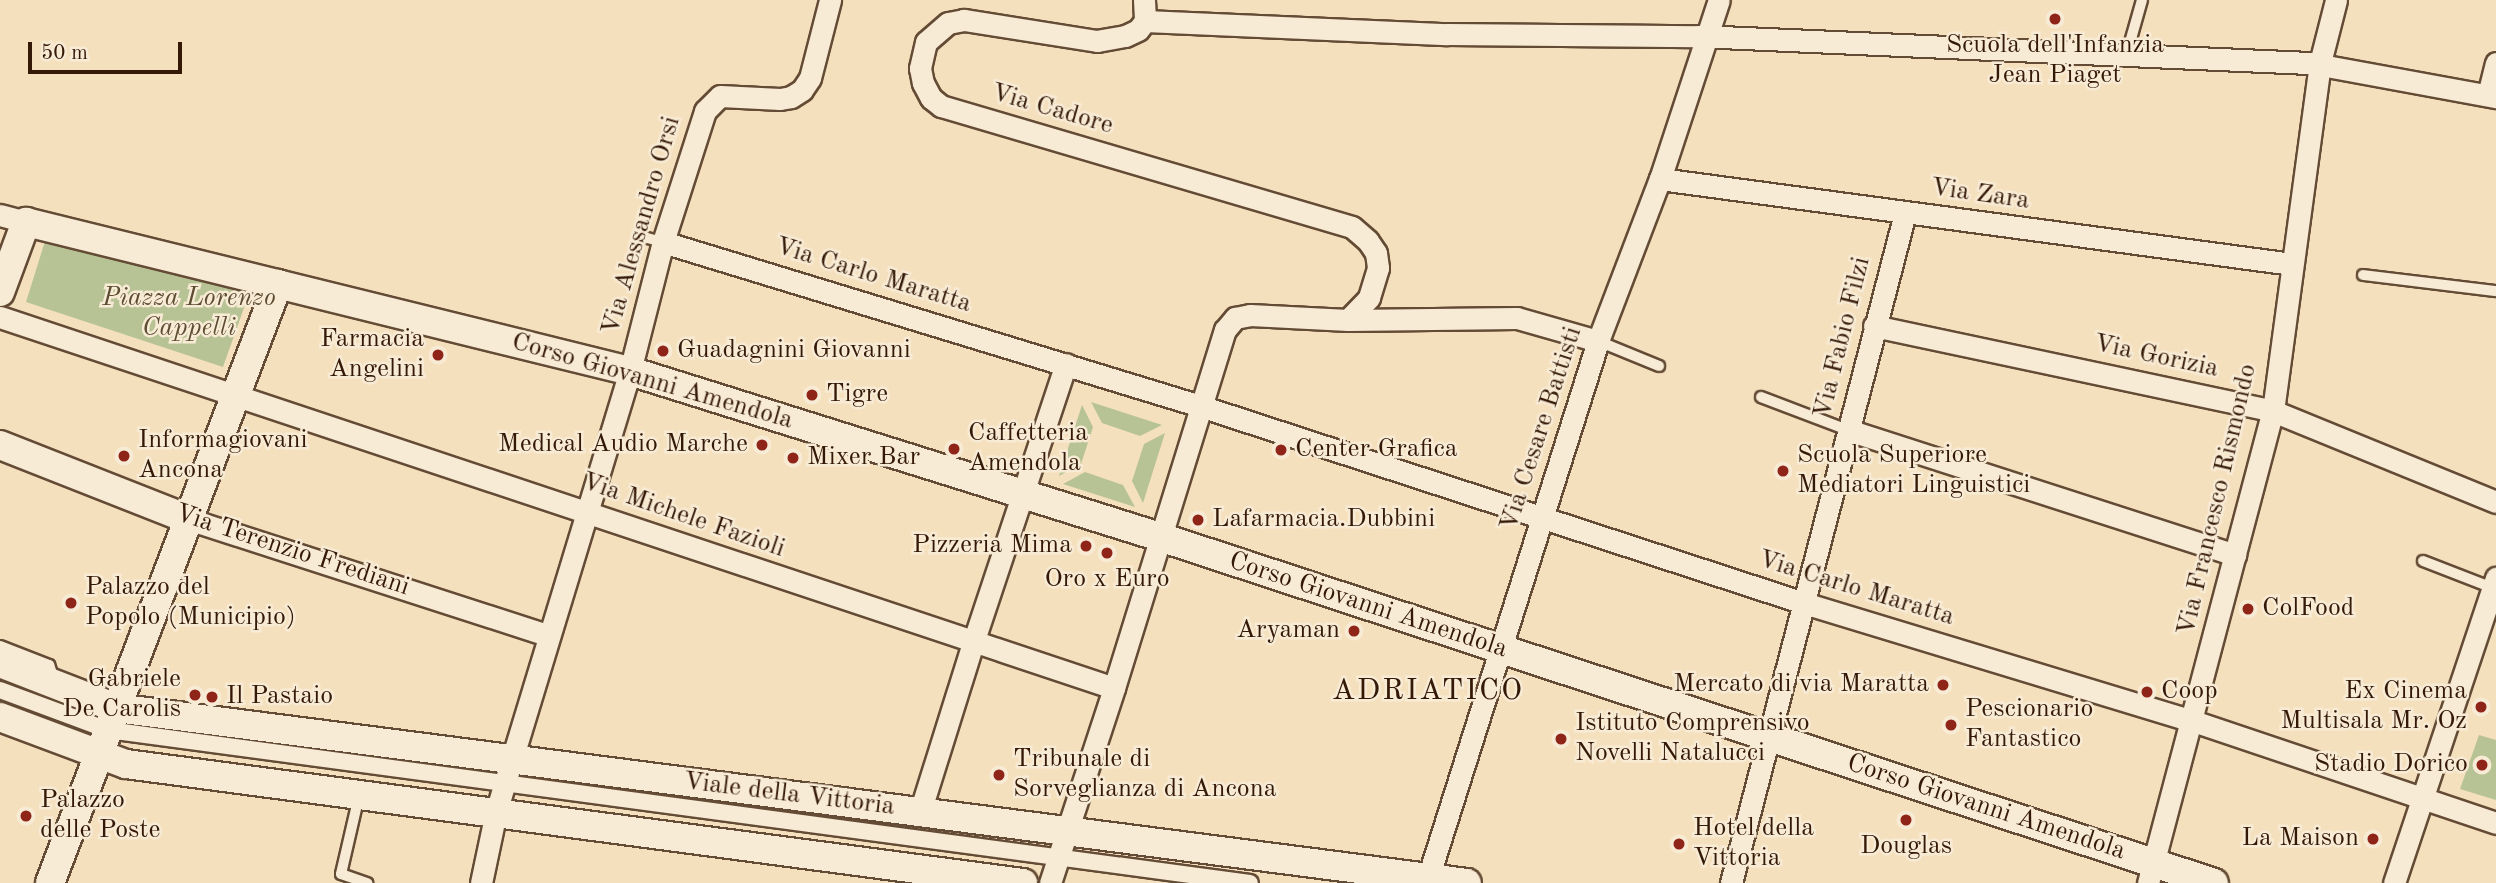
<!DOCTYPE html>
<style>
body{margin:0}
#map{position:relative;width:2496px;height:883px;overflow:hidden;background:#f5e0be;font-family:"Old Standard TT",serif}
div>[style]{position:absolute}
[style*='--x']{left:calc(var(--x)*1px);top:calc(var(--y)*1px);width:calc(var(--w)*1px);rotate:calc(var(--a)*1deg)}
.green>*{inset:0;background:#b7c395}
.roads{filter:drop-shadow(2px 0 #644b35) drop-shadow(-2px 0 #644b35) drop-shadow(0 2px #644b35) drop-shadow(0 -2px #644b35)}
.service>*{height:10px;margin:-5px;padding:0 5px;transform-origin:5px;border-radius:5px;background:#f8ebd5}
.pedestrian>*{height:16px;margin:-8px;padding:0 8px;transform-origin:8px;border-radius:8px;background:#f8ebd5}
.minor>*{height:21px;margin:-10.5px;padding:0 10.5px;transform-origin:10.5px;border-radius:10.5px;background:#f8ebd5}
.tertiary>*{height:28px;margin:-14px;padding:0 14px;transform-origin:14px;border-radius:14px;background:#f8ebd5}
.dots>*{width:19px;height:19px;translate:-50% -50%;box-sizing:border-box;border:4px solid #f8ebd5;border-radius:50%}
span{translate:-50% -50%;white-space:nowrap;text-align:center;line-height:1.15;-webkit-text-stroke:5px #f8ebd5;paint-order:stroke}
.poi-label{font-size:26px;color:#341907}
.right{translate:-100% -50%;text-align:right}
.left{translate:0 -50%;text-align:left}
.street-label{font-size:26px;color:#341907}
.park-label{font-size:26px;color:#5b4c32;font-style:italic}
.quarter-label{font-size:30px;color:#341907;letter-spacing:2px}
.scale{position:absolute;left:28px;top:42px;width:154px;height:32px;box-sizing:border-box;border:4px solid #341907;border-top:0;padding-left:9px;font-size:21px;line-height:24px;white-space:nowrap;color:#341907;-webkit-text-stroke:5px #f8ebd5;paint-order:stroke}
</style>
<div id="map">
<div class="green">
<div style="clip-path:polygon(46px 238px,251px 288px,223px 367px,26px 302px)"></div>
<div style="clip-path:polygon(1091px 402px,1162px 425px,1140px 436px,1102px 423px)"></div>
<div style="clip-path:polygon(1082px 405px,1093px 427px,1081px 464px,1059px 476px)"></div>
<div style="clip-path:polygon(1165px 433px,1143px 503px,1132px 481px,1144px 444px)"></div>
<div style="clip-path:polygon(1085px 472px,1123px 485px,1135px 507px,1063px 484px)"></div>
<div style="clip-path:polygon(2479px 735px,2496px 740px,2496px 800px,2460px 789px)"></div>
</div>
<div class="roads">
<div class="service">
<div style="--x:2127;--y:53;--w:55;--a:-74.2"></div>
<div style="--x:640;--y:236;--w:24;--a:15"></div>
<div style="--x:2363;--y:275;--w:134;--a:6.9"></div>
<div style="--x:1598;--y:341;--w:66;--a:22.3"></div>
<div style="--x:1761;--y:397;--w:93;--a:20.8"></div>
<div style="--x:2423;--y:561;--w:75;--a:21.1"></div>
<div style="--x:0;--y:646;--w:53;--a:21.2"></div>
<div style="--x:49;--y:665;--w:15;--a:70"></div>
<div style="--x:359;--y:796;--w:80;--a:103"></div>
<div style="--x:341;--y:874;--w:28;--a:19"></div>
</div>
<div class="pedestrian">
<div style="--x:0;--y:690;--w:115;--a:20.3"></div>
<div style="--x:108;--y:730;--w:1152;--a:7.63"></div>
</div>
<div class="minor">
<div style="--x:1144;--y:0;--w:21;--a:87"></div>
<div style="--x:1145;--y:21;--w:11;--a:128"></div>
<div style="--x:1138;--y:30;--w:14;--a:155"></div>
<div style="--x:1125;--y:36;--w:28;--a:170"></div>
<div style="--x:1097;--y:41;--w:135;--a:-171"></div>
<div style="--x:964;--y:20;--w:16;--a:169"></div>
<div style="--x:948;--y:23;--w:29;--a:139"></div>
<div style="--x:926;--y:42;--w:27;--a:103"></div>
<div style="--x:920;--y:68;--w:15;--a:79"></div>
<div style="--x:923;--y:83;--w:17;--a:62"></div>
<div style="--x:931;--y:98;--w:13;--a:39"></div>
<div style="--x:941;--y:106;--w:428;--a:16.4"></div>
<div style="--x:1352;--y:227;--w:21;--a:41"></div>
<div style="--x:1368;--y:241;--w:14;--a:56"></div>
<div style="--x:1376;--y:253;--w:15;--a:82"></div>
<div style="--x:1378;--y:268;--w:31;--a:107"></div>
<div style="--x:1369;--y:298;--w:30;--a:134"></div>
<div style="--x:1145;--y:21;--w:302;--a:2.5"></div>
<div style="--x:1447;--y:34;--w:251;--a:0.5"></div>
<div style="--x:1698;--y:36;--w:613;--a:2.53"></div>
<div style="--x:2310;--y:63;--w:189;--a:10.4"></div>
<div style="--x:2488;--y:95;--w:33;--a:-76"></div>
<div style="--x:1660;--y:179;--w:638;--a:7.66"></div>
<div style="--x:0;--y:215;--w:27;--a:15"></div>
<div style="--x:663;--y:242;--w:555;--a:16.97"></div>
<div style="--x:1194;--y:404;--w:642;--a:18.07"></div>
<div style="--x:1804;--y:603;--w:407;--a:16.9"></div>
<div style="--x:2193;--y:721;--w:320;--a:18.6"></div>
<div style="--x:0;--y:317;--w:1174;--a:18.42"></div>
<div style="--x:1874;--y:326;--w:408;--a:12"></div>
<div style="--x:2273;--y:411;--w:241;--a:22.2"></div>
<div style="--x:1848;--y:430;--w:407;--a:17.9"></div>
<div style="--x:188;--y:519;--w:378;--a:17.9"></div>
<div style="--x:920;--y:812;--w:177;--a:-72.6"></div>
<div style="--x:973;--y:643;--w:294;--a:-71.6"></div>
<div style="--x:1428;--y:878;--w:563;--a:-72.43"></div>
<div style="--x:1598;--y:341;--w:173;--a:-69.1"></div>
<div style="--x:1660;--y:179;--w:188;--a:-71.8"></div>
<div style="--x:481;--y:883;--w:73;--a:-78.1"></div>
<div style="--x:496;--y:812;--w:461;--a:-73.1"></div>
<div style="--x:630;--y:371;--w:133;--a:-75.7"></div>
<div style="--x:663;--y:242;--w:138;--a:-72.2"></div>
<div style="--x:705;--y:111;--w:21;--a:-45"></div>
<div style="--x:720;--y:96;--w:60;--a:2.9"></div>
<div style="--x:780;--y:99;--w:11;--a:-10"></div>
<div style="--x:791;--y:97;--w:13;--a:-32"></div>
<div style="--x:802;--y:90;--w:14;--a:-56"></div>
<div style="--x:810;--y:78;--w:81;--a:-75.6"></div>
<div style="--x:1050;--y:883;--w:205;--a:-71.8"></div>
<div style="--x:1114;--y:688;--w:375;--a:-72.8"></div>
<div style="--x:1225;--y:330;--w:16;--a:-50"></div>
<div style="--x:1235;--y:318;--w:15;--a:-11"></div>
<div style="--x:1250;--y:315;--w:98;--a:2.9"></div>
<div style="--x:1348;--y:320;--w:169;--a:-0.7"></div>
<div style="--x:1517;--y:318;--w:84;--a:15.9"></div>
<div style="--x:1731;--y:883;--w:692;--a:-75.44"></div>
<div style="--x:2148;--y:883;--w:488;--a:-75.2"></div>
<div style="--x:2273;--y:411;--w:351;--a:-82.3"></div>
<div style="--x:2320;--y:63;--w:65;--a:-75.7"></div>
<div style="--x:2394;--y:883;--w:322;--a:-71.5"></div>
</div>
<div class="tertiary">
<div style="--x:0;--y:292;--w:75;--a:-69.6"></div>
<div style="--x:26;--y:222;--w:622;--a:13.86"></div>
<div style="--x:630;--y:371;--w:555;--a:17.39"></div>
<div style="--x:1160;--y:537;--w:1109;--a:18.17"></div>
<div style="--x:0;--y:445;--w:202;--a:21.5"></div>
<div style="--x:0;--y:663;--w:124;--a:21.2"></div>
<div style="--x:116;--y:708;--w:1362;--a:7.38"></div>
<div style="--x:0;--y:717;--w:134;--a:20.5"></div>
<div style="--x:126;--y:764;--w:905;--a:7.56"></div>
<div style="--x:50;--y:883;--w:641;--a:-69.16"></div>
</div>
</div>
<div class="dots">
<div style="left:2055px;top:19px;background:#8f2418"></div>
<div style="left:663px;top:351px;background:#8f2418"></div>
<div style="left:438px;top:355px;background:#8f2418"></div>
<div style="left:812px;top:395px;background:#8f2418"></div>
<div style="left:762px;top:445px;background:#8f2418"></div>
<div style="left:954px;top:449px;background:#8f2418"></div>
<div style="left:1281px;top:450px;background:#8f2418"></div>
<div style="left:124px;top:456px;background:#8f2418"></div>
<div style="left:793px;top:458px;background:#8f2418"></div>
<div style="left:1783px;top:471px;background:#8f2418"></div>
<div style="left:1198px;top:520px;background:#8f2418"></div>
<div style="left:1086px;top:546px;background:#8f2418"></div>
<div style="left:1107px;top:553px;background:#8f2418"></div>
<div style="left:71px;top:603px;background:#8f2418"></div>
<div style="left:2248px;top:609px;background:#8f2418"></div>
<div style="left:1354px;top:631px;background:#8f2418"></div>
<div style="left:1943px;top:685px;background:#8f2418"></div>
<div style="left:2147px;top:692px;background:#8f2418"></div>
<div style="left:195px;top:695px;background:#8f2418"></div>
<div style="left:212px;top:697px;background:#8f2418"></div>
<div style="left:2481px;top:707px;background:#8f2418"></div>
<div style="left:1951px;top:725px;background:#8f2418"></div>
<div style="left:1561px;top:739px;background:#8f2418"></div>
<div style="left:2482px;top:765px;background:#8f2418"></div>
<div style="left:999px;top:775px;background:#8f2418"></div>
<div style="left:26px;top:816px;background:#8f2418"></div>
<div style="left:1906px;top:820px;background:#8f2418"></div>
<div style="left:2373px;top:839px;background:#8f2418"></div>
<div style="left:1679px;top:844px;background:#8f2418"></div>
</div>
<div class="poi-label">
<span style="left:2055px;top:61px">Scuola dell'Infanzia<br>Jean Piaget</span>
<span class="right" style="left:424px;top:355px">Farmacia<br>Angelini</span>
<span class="left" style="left:677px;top:351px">Guadagnini Giovanni</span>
<span class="left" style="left:826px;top:395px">Tigre</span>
<span class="left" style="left:968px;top:449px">Caffetteria<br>Amendola</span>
<span class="left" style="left:138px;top:456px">Informagiovani<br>Ancona</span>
<span class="right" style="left:748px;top:445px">Medical Audio Marche</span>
<span class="left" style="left:1295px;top:450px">Center Grafica</span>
<span class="left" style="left:1797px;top:471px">Scuola Superiore<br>Mediatori Linguistici</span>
<span class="left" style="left:807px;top:458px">Mixer Bar</span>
<span class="left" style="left:1212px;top:520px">Lafarmacia.Dubbini</span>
<span class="right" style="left:1072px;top:546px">Pizzeria Mima</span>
<span style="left:1107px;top:580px">Oro x Euro</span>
<span class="left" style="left:85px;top:603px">Palazzo del<br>Popolo (Municipio)</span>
<span class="left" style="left:2262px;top:609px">ColFood</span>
<span class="right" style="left:1340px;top:631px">Aryaman</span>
<span class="right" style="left:181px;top:695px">Gabriele<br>De Carolis</span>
<span class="right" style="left:1929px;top:685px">Mercato di via Maratta</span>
<span class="left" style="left:2161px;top:692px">Coop</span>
<span class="right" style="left:2467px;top:707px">Ex Cinema<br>Multisala Mr. Oz</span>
<span class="left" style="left:226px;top:697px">Il Pastaio</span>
<span class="left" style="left:1965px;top:725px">Pescionario<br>Fantastico</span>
<span class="left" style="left:1575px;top:739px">Istituto Comprensivo<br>Novelli Natalucci</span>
<span class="left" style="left:1013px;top:775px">Tribunale di<br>Sorveglianza di Ancona</span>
<span class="right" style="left:2468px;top:765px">Stadio Dorico</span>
<span class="left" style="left:40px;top:816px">Palazzo<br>delle Poste</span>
<span class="left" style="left:1693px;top:844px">Hotel della<br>Vittoria</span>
<span class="right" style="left:2359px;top:839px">La Maison</span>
<span style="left:1906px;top:847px">Douglas</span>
</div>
<div class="street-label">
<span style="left:1052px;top:110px;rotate:16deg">Via Cadore</span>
<span style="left:1980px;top:195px;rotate:8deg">Via Zara</span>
<span style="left:642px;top:226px;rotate:-74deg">Via Alessandro Orsi</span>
<span style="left:873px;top:276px;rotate:17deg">Via Carlo Maratta</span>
<span style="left:1843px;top:338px;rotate:-76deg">Via Fabio Filzi</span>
<span style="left:2156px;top:357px;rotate:12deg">Via Gorizia</span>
<span style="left:652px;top:382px;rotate:16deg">Corso Giovanni Amendola</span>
<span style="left:1542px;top:429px;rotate:-72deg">Via Cesare Battisti</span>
<span style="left:2218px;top:500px;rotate:-77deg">Via Francesco Rismondo</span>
<span style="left:683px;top:516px;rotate:19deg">Via Michele Fazioli</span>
<span style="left:292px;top:551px;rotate:18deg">Via Terenzio Frediani</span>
<span style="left:1856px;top:589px;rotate:17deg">Via Carlo Maratta</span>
<span style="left:1368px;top:606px;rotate:18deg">Corso Giovanni Amendola</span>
<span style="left:789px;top:795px;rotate:7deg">Viale della Vittoria</span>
<span style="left:1986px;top:808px;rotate:18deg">Corso Giovanni Amendola</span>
</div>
<div class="park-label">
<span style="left:189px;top:314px">Piazza Lorenzo<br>Cappelli</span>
</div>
<div class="quarter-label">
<span style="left:1428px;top:691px">ADRIATICO</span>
</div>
<div class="scale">50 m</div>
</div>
